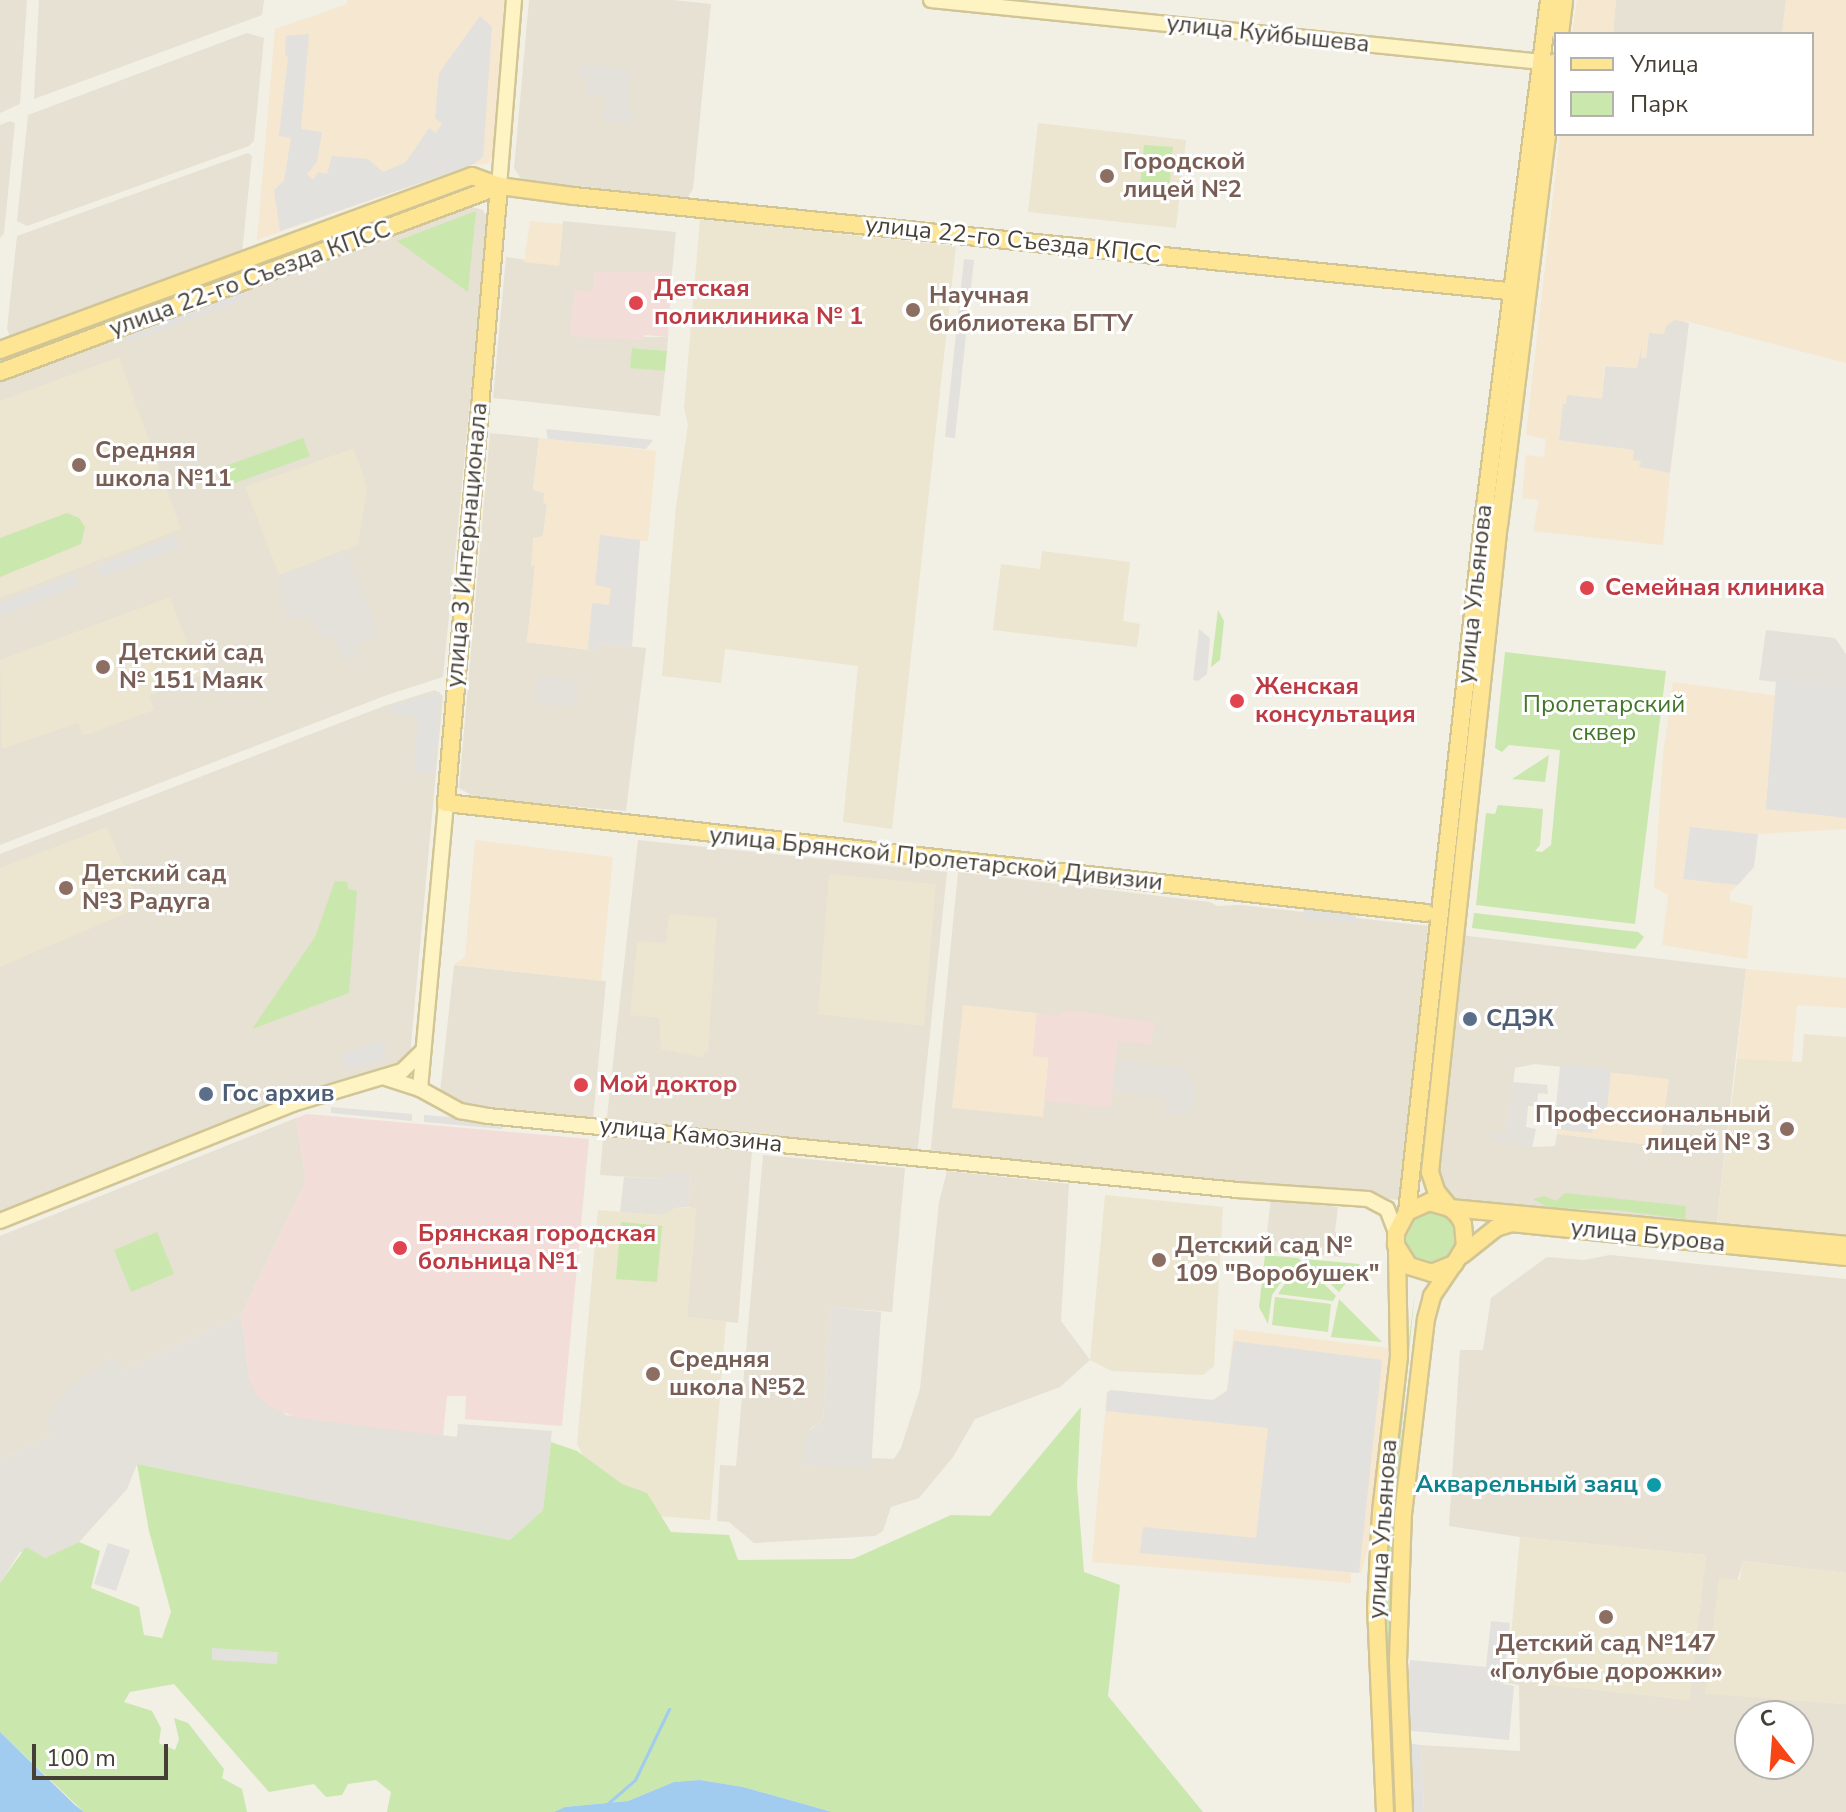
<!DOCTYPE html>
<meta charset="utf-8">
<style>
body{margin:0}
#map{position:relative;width:1846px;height:1812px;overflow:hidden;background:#f2efe5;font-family:"Nunito Sans",sans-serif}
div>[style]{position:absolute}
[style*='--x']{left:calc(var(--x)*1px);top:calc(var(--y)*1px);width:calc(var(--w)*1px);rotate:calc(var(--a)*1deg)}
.residential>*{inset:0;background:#e6e1d3}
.commercial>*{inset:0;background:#f5e7d0}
.industrial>*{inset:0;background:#e4e0da}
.education>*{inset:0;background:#ece5cf}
.medical>*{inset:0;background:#f3ddd8}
.green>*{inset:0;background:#cae7ae}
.round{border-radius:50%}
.parking>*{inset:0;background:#e3e1dd}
.water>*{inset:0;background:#a1cbef}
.stream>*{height:3px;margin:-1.5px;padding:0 1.5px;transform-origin:1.5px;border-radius:1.5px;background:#a1cbef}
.roads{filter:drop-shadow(2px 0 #d2c595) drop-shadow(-2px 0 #d2c595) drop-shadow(0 2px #d2c595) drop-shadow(0 -2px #d2c595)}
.secondary>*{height:14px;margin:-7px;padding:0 7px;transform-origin:7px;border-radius:7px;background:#fef3c3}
.primary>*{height:16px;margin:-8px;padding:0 8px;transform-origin:8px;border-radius:8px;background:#fde593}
.dots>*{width:22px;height:22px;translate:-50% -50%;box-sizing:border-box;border:4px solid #fff;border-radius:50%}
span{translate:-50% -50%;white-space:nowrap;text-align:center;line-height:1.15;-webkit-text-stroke:6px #fff;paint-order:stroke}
.street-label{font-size:24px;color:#453f35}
.education-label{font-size:24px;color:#785e54;font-weight:700}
.left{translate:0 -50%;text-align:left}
.right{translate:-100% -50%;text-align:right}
.health-label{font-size:24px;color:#be3a42;font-weight:700}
.park-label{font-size:24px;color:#427629}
.service-label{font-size:24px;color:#4e5e75;font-weight:700}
.culture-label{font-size:24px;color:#0d838f;font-weight:700}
.legend{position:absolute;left:1554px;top:32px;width:260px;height:104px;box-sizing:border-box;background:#fff;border:2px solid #b5b2ae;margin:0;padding:10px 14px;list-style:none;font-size:24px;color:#453f35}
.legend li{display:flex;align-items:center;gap:16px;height:40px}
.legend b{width:40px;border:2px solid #b5b2ae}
.north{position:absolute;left:1734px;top:1700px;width:80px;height:80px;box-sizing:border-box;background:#fff;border:2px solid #b5b2ae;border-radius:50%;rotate:343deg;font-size:22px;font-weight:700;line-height:32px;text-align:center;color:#453f35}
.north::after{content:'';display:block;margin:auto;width:28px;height:36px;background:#f84516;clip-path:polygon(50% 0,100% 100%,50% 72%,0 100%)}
.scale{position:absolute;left:32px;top:1744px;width:136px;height:36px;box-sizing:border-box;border:4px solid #453f35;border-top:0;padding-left:10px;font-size:24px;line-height:28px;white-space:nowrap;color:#453f35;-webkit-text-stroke:6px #fff;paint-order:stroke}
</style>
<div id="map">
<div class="residential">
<div style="clip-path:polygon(0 0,27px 0,20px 104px,0 113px)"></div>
<div style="clip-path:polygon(39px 0,264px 0,262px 15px,34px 99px)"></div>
<div style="clip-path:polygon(529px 0,673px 0,711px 4px,693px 189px,687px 198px,522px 180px,514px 168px)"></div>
<div style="clip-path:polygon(1616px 0,1786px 0,1782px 34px,1613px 34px)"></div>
<div style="clip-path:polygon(247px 33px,264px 38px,254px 141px,249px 146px,27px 226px,17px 221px,28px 115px)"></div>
<div style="clip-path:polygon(10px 121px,15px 123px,4px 233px,0 238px,0 125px)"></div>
<div style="clip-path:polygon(248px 153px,252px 156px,242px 253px,16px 340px,10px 336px,7px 329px,17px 236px)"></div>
<div style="clip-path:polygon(472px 207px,483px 210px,488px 220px,443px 677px,387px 695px,0 845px,0 378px)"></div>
<div style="clip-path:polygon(563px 221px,676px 232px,672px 272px,595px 272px,593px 292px,626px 337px,668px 337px,667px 351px,633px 348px,630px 367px,665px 371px,660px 416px,493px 398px,506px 257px,559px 265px)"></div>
<div style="clip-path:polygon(490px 433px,539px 438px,533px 489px,545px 493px,547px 504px,543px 536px,531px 565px,535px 566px,527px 642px,596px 651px,597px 643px,646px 648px,626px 811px,476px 798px,459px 788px)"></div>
<div style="clip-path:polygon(435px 690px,443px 696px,410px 1055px,403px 1061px,288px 1095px,0 1214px,0 854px,384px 706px)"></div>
<div style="clip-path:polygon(638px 840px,947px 872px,917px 1156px,606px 1125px)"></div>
<div style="clip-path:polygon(958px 872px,1210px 902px,1217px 906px,1241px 905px,1428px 926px,1399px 1200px,930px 1157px)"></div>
<div style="clip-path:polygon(evenodd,1460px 935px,1746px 969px,1716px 1229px,1458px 1201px,1437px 1184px,1460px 935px,1535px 1064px,1563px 1067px,1660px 1146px,1557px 1134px,1555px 1146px,1532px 1147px,1493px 1130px,1507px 1133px,1515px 1068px,1535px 1064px)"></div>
<div style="clip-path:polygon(454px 965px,606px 981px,593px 1119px,474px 1109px,450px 1101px,440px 1092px)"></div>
<div style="clip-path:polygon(296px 1118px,306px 1181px,241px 1315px,125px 1370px,112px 1357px,51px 1435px,0 1460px,0 1236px)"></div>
<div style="clip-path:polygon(608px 1133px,748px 1147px,752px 1151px,738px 1323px,687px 1317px,696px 1209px,688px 1207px,691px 1175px,663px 1179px,600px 1175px,603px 1138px)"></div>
<div style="clip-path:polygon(763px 1155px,905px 1168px,892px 1312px,831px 1307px,823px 1420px,810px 1429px,803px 1465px,870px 1468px,871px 1458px,894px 1459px,901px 1448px,920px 1389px,939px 1202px,947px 1171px,1069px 1184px,1061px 1321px,1090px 1360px,1060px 1387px,975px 1419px,953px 1457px,919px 1498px,891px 1507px,883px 1531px,875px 1536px,754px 1543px,729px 1522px,717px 1521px,720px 1465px,736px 1466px)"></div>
<div style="clip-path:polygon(1271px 1199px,1338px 1207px,1335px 1231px,1345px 1244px,1342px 1257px,1265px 1250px)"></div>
<div style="clip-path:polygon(evenodd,1610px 1255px,1846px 1279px,1846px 1573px,1743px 1561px,1705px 1693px,1846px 1704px,1846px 1812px,1424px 1812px,1421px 1745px,1520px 1751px,1519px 1685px,1508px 1683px,1507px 1680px,1689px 1700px,1706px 1555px,1520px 1537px,1449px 1526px,1460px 1350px,1483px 1350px,1491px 1298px,1547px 1257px,1584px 1260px,1610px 1255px,1750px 1716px,1798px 1716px,1798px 1764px,1750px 1764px,1750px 1716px)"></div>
</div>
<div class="commercial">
<div style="clip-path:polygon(347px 0,507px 0,493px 156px,488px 164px,472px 165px,257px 240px,275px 29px,347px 4px)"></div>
<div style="clip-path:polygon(1577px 0,1616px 0,1613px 34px,1572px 34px)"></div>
<div style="clip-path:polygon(1786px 0,1846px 0,1846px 363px,1686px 321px,1666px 327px,1664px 334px,1649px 333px,1646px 359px,1641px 358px,1637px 368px,1604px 365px,1602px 399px,1563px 404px,1559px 440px,1634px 450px,1641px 461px,1640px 467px,1670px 473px,1663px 545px,1533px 531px,1539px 500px,1522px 498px,1526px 455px,1544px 457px,1546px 439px,1526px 435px,1560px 134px,1812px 134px,1812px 34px,1782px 34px)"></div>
<div style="clip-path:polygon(530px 221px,563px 224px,559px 266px,524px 262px)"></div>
<div style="clip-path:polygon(539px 438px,656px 451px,648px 541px,640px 541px,632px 647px,598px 643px,597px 651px,527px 642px,535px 566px,531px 565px,533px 538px,543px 536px,547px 504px,543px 503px,544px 493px,533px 490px)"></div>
<div style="clip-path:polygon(1673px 682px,1778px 696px,1766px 809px,1846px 818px,1846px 829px,1758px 834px,1690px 827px,1683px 878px,1738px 885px,1730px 893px,1730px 901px,1753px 906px,1747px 959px,1662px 945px,1668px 895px,1654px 887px,1663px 756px)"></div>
<div style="clip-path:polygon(475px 840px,613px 857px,601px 981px,454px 965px,465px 957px)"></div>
<div style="clip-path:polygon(1746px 969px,1846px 978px,1846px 1008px,1797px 1005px,1792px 1061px,1794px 1065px,1737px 1059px)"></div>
<div style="clip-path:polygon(963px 1005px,1037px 1013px,1033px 1055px,1049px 1057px,1043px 1117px,952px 1108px)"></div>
<div style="clip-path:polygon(1563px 1067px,1669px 1079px,1660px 1146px,1557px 1134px)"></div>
<div style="clip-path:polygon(1234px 1329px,1389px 1348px,1368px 1548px,1361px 1573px,1351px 1572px,1351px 1583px,1092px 1562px,1107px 1392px,1213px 1400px,1227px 1390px)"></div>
</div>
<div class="industrial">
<div style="clip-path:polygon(579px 64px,631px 70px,627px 108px,634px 109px,632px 124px,603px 121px,606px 95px,586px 93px,587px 78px,578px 77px)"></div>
<div style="clip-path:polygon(1675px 320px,1689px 323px,1670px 473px,1639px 467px,1641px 461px,1633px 460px,1634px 450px,1559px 440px,1563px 404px,1566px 404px,1567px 395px,1602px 399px,1605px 366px,1637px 368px,1642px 346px,1641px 358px,1646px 358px,1649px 333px,1664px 334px,1666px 326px)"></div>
<div style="clip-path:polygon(347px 550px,377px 631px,372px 640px,354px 645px,358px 656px,343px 661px,333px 635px,325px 638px,309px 618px,300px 621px,298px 616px,287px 620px,277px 584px,279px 575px)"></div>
<div style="clip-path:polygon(1766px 630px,1835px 638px,1846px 654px,1846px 818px,1766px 809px,1777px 682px,1759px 680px)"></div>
<div style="clip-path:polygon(539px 675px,573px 679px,577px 683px,576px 707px,536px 703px)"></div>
<div style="clip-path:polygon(1115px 1060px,1186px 1069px,1196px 1087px,1193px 1113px,1165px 1113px,1166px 1098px,1112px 1090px)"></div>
<div style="clip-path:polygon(1513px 1082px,1547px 1085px,1548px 1094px,1538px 1093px,1537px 1106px,1528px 1106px,1526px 1127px,1536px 1129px,1532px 1148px,1491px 1140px,1493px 1130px,1507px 1132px)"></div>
<div style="clip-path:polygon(664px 1172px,691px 1175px,688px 1207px,679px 1207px,661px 1215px,620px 1212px,624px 1177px,662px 1179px)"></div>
<div style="clip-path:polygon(831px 1307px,881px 1312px,871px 1469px,802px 1465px,806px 1433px,823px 1420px)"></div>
<div style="clip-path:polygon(241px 1315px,250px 1381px,286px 1415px,457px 1437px,458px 1424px,552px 1431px,543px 1510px,510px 1540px,137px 1464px,127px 1489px,79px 1542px,45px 1558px,20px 1552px,0 1583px,0 1460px,51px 1435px,46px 1419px,67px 1389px,113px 1357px,125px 1370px)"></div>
</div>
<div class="education">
<div style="clip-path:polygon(1038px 123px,1186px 140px,1176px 228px,1028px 212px)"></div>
<div style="clip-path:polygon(700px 219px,956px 246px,892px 829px,843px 822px,858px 666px,725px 649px,721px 683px,662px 676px,676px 506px,688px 425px,684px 408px)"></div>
<div style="clip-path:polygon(119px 357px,181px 529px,0 598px,0 401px)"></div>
<div style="clip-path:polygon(354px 448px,367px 487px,358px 545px,279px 575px,245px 487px)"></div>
<div style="clip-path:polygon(1042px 551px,1130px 562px,1123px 621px,1140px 624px,1137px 647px,993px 630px,1001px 564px,1040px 569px)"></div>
<div style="clip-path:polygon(170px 597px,188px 646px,195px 644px,208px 673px,149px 696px,154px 710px,83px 736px,78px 723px,2px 749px,0 660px)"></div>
<div style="clip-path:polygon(107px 827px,141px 907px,0 967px,0 868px)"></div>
<div style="clip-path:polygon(829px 874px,936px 884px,924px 1026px,818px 1014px)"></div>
<div style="clip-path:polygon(669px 914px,717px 918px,708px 1051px,705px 1051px,703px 1058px,661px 1049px,659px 1018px,630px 1015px,637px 941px,666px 943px)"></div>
<div style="clip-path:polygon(1804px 1034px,1846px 1037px,1846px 1238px,1720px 1224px,1717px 1220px,1737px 1059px,1802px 1062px)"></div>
<div style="clip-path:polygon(1105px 1195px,1223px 1207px,1214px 1366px,1203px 1375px,1112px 1371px,1090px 1360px)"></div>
<div style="clip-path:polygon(679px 1207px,696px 1208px,687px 1317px,726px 1321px,710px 1520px,642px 1515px,607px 1501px,577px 1444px,598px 1210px,661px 1215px)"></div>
<div style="clip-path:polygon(1520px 1537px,1706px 1555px,1689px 1700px,1507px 1680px)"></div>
<div style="clip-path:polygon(1742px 1561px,1846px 1573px,1846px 1704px,1705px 1694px,1719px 1578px,1740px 1580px)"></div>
</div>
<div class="medical">
<div style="clip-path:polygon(595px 272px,672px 272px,668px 337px,645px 335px,644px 340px,638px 340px,570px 336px,574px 290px,593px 292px)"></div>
<div style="clip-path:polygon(1069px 1010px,1155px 1023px,1151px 1044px,1118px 1041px,1111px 1107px,1044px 1101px,1049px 1058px,1033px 1056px,1037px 1013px,1057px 1016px)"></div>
<div style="clip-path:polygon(307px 1114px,589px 1139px,562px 1426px,465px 1419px,466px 1396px,447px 1396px,443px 1436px,298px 1418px,273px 1408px,257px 1396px,250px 1381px,241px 1315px,306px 1181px,296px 1118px)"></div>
</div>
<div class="green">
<div style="clip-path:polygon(1144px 145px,1173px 147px,1169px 189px,1140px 186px)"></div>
<div style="clip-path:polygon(473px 183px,477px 187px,258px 266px,257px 263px)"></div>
<div style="clip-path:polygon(476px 211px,468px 292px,397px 241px)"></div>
<div style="clip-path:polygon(233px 270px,235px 277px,0 366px,0 354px)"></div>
<div style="clip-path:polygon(632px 348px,667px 351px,665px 371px,630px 368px)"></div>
<div style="clip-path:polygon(303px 438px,310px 456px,224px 487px,217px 469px)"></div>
<div style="clip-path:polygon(67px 513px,79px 518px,85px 527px,81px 544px,0 577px,0 538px)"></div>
<div style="clip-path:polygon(1218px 610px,1224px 621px,1220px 660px,1211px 667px)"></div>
<div style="clip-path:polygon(1505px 652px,1666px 671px,1635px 924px,1476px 905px,1486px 813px,1495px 814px,1498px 805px,1543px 809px,1540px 845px,1535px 851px,1542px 852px,1551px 845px,1560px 750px,1509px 745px,1502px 752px,1495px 748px)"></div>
<div style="clip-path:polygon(1549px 755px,1545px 782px,1512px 779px)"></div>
<div style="clip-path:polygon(335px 881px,347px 882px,348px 889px,357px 891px,349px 993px,252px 1029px,315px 937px)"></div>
<div style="clip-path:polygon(1474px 913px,1638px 932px,1644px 937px,1635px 949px,1472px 928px)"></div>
<div style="clip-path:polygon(1565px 1193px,1686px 1206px,1685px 1219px,1616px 1210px,1550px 1208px,1533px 1199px,1544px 1196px,1556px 1201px)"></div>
<div class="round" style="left:1404px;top:1211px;width:54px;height:54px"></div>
<div style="clip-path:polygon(621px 1222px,662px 1226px,657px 1282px,616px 1279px)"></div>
<div style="clip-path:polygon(157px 1232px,174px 1274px,131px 1292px,114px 1250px)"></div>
<div style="clip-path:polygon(1265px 1255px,1298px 1258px,1315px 1274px,1313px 1278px,1286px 1275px,1272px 1295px,1268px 1324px,1259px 1307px)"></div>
<div style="clip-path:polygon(1304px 1259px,1360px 1264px,1339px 1292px)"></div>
<div style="clip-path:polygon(1288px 1279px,1322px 1282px,1336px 1296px,1333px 1301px,1278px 1294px)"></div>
<div style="clip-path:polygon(1415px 1290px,1393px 1523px,1388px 1723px,1383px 1633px,1387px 1523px)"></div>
<div style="clip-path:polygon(1275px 1297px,1331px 1304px,1328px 1332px,1272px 1325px)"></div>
<div style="clip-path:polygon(1339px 1299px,1382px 1342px,1331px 1337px)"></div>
<div style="clip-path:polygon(1081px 1407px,1077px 1485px,1084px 1572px,1120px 1585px,1108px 1696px,1203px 1812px,832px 1812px,743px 1787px,700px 1780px,674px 1782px,628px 1801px,565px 1807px,554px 1812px,387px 1812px,391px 1792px,376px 1780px,348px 1784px,342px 1795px,326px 1797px,314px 1784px,269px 1792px,174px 1684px,130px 1692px,124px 1702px,152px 1711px,161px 1728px,159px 1743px,175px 1750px,179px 1739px,174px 1718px,188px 1723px,224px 1769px,222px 1778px,242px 1789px,247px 1812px,84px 1812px,0 1732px,0 1583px,26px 1547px,45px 1558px,79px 1542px,100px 1551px,91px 1588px,139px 1607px,144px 1635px,162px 1638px,171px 1612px,149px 1531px,137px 1464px,510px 1540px,543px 1510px,551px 1442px,577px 1451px,622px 1484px,647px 1493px,671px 1532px,729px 1535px,738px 1560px,853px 1559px,951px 1515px,990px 1516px)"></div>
</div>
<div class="parking">
<div style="clip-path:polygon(480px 16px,492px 27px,483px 157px,472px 165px,280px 231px,274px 190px,284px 181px,291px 138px,279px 136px,288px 57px,285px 54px,286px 36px,309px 34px,301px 129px,322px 132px,317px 162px,307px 174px,313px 180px,318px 172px,327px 174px,332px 156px,368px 159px,383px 172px,406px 162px,429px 128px,436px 133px,442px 124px,435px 118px,439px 73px)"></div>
<div style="clip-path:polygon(964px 259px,974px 260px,955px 438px,945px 437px)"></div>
<div style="clip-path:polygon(241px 289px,245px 299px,129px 342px,125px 332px)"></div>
<div style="clip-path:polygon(546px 429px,606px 435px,653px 440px,646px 449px,548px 439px)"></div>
<div style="clip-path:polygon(600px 535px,640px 540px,632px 647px,598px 643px,597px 651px,588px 650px,592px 603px,609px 605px,611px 588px,595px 585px)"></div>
<div style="clip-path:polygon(175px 536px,180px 547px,101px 577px,97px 566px)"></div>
<div style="clip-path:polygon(75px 574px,79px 585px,0 616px,0 603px)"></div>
<div style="clip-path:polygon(1199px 629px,1210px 638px,1207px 674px,1198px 681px,1193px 680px)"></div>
<div style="clip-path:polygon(1776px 680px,1846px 688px,1846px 817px,1766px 809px)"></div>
<div style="clip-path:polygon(440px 692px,435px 774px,414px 771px,418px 717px,388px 712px,389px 706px)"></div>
<div style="clip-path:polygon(1690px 827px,1758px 834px,1754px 867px,1738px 885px,1683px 879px)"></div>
<div style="clip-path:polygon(1303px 900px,1358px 906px,1355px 923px,1304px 918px)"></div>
<div style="clip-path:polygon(382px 1041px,387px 1058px,346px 1070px,341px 1054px)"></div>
<div style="clip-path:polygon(1560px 1065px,1611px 1069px,1607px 1111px,1595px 1110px,1592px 1133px,1554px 1129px)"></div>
<div style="clip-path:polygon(331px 1107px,412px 1114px,412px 1121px,331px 1113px)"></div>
<div style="clip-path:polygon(424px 1115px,502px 1121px,502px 1129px,424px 1122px)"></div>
<div style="clip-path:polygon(1234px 1341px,1382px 1360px,1359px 1573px,1140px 1553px,1143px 1527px,1256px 1538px,1268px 1428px,1106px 1411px,1107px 1392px,1111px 1390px,1213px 1400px,1227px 1391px)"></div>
<div style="clip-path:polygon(108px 1543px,130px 1550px,116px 1591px,94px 1584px)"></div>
<div style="clip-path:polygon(1491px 1621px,1510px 1623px,1503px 1684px,1514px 1686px,1509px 1740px,1403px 1730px,1410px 1660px,1486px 1667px)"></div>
<div style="clip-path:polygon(212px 1648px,278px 1652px,277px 1664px,212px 1660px)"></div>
<div style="clip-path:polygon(1405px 1743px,1421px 1745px,1424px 1812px,1410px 1812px)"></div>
</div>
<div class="water">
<div style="clip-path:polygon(0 1732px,75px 1805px,84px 1812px,0 1812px)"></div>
<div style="clip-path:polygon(700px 1780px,743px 1787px,832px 1812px,554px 1812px,565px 1807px,628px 1801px,674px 1782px)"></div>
</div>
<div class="stream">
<div style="--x:604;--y:1812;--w:7;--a:-74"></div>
<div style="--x:606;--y:1805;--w:38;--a:-41"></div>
<div style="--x:635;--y:1780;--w:79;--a:-64.4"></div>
</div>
<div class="roads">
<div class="secondary">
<div style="--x:931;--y:0;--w:624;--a:5.79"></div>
<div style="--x:499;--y:186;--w:187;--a:-85.4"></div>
<div style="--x:383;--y:1077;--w:39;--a:18"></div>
<div style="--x:420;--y:1089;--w:46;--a:28.8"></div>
<div style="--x:460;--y:1111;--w:28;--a:10"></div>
<div style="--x:488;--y:1116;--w:753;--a:5.64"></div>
<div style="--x:1237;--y:1190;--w:131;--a:3.9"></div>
<div style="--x:1368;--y:1199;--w:21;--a:28"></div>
<div style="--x:1387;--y:1209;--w:26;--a:69"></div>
<div style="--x:420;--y:1089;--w:287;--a:-84.8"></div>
<div style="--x:0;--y:1221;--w:315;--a:-21.8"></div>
<div style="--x:292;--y:1104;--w:115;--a:-16.7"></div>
<div style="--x:402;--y:1071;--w:29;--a:-44"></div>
</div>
<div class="primary">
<div style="--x:1560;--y:34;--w:34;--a:-83"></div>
<div style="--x:1556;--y:62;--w:465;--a:97"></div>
<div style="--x:1499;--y:523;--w:653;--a:96.07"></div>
<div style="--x:1430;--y:1172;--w:20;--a:72"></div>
<div style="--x:1436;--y:1191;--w:22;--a:51"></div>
<div style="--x:1450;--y:1208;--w:11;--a:41"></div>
<div style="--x:1458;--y:1215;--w:10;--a:61"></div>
<div style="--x:1463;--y:1224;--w:22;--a:85"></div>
<div style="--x:1465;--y:1246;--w:21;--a:121"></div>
<div style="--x:1454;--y:1264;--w:24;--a:158"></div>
<div style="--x:1432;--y:1273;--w:24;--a:-163"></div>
<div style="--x:1409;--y:1266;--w:25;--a:-122"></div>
<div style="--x:1396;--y:1245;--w:12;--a:-90"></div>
<div style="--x:1396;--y:1233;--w:24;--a:-62"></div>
<div style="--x:1407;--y:1212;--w:24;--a:-24"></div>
<div style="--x:1429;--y:1202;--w:22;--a:16"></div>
<div style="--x:1450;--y:1208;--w:398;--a:5.3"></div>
<div style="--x:499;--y:186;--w:619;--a:94.91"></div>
<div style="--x:446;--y:803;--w:986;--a:6.4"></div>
<div style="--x:0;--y:350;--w:503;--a:-20.24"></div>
<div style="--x:472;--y:176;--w:29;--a:20"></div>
<div style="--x:499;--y:186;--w:76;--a:7.6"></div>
<div style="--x:574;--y:196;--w:958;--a:5.81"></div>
<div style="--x:0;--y:372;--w:533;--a:-20.44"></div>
<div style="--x:1407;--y:1212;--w:694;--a:-83.71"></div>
<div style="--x:1483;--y:522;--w:526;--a:-82.79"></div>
<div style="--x:1462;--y:1255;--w:43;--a:-38.5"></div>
<div style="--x:1496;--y:1228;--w:16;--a:-18"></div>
<div style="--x:1511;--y:1223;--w:337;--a:5.8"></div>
<div style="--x:1385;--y:1812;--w:204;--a:-92.5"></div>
<div style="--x:1376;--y:1608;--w:96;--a:-87"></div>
<div style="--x:1381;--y:1512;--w:156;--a:-83.4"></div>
<div style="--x:1399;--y:1357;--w:106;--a:-91.1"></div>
<div style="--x:1404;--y:1812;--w:151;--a:-92.3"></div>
<div style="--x:1398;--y:1661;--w:147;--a:-88.1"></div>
<div style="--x:1403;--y:1514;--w:196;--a:-83.3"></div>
<div style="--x:1426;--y:1319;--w:24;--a:-75"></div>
<div style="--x:1432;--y:1296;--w:36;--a:-56"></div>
</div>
</div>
<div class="dots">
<div style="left:1107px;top:176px;background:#8d6e63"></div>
<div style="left:636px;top:303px;background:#e0444e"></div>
<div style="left:913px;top:310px;background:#8d6e63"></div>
<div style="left:79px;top:465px;background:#8d6e63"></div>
<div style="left:1587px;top:588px;background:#e0444e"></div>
<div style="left:103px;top:667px;background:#8d6e63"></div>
<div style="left:1237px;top:701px;background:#e0444e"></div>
<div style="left:66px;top:888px;background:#8d6e63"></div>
<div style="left:1470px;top:1019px;background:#5c6f8a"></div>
<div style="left:581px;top:1085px;background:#e0444e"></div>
<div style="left:206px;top:1094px;background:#5c6f8a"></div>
<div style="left:1787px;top:1129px;background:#8d6e63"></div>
<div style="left:400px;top:1248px;background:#e0444e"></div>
<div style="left:1159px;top:1260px;background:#8d6e63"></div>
<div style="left:653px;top:1374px;background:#8d6e63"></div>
<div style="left:1654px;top:1485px;background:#0f9aa8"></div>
<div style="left:1606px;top:1617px;background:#8d6e63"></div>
</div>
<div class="street-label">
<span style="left:1268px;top:34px;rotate:6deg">улица Куйбышева</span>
<span style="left:1013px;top:240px;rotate:6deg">улица 22-го Съезда КПСС</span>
<span style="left:250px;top:279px;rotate:-20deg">улица 22-го Съезда КПСС</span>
<span style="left:467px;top:545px;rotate:-85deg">улица 3 Интернационала</span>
<span style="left:1475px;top:594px;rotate:-84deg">улица Ульянова</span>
<span style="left:936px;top:859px;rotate:6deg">улица Брянской Пролетарской Дивизии</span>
<span style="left:691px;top:1135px;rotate:6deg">улица Камозина</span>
<span style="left:1648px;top:1236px;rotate:6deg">улица Бурова</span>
<span style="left:1383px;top:1529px;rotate:-86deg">улица Ульянова</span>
</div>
<div class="education-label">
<span class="left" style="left:1123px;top:176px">Городской<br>лицей №2</span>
<span class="left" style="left:929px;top:310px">Научная<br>библиотека БГТУ</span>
<span class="left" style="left:95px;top:465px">Средняя<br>школа №11</span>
<span class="left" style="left:119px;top:667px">Детский сад<br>№ 151 Маяк</span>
<span class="left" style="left:82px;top:888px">Детский сад<br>№3 Радуга</span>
<span class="right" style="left:1771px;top:1129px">Профессиональный<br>лицей № 3</span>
<span class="left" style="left:1175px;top:1260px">Детский сад №<br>109 "Воробушек"</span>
<span class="left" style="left:669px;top:1374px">Средняя<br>школа №52</span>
<span style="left:1606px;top:1658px">Детский сад №147<br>«Голубые дорожки»</span>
</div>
<div class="health-label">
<span class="left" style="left:654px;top:303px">Детская<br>поликлиника № 1</span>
<span class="left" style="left:1605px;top:588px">Семейная клиника</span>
<span class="left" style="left:1255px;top:701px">Женская<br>консультация</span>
<span class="left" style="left:599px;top:1085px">Мой доктор</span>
<span class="left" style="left:418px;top:1248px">Брянская городская<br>больница №1</span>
</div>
<div class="park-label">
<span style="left:1604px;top:719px">Пролетарский<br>сквер</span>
</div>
<div class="service-label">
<span class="left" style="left:1486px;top:1019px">СДЭК</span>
<span class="left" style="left:222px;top:1094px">Гос архив</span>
</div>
<div class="culture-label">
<span class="right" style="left:1638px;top:1485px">Акварельный заяц</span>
</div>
<ul class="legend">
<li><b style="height:10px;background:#fde593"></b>Улица</li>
<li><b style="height:22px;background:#cae7ae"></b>Парк</li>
</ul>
<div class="north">С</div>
<div class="scale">100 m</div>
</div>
